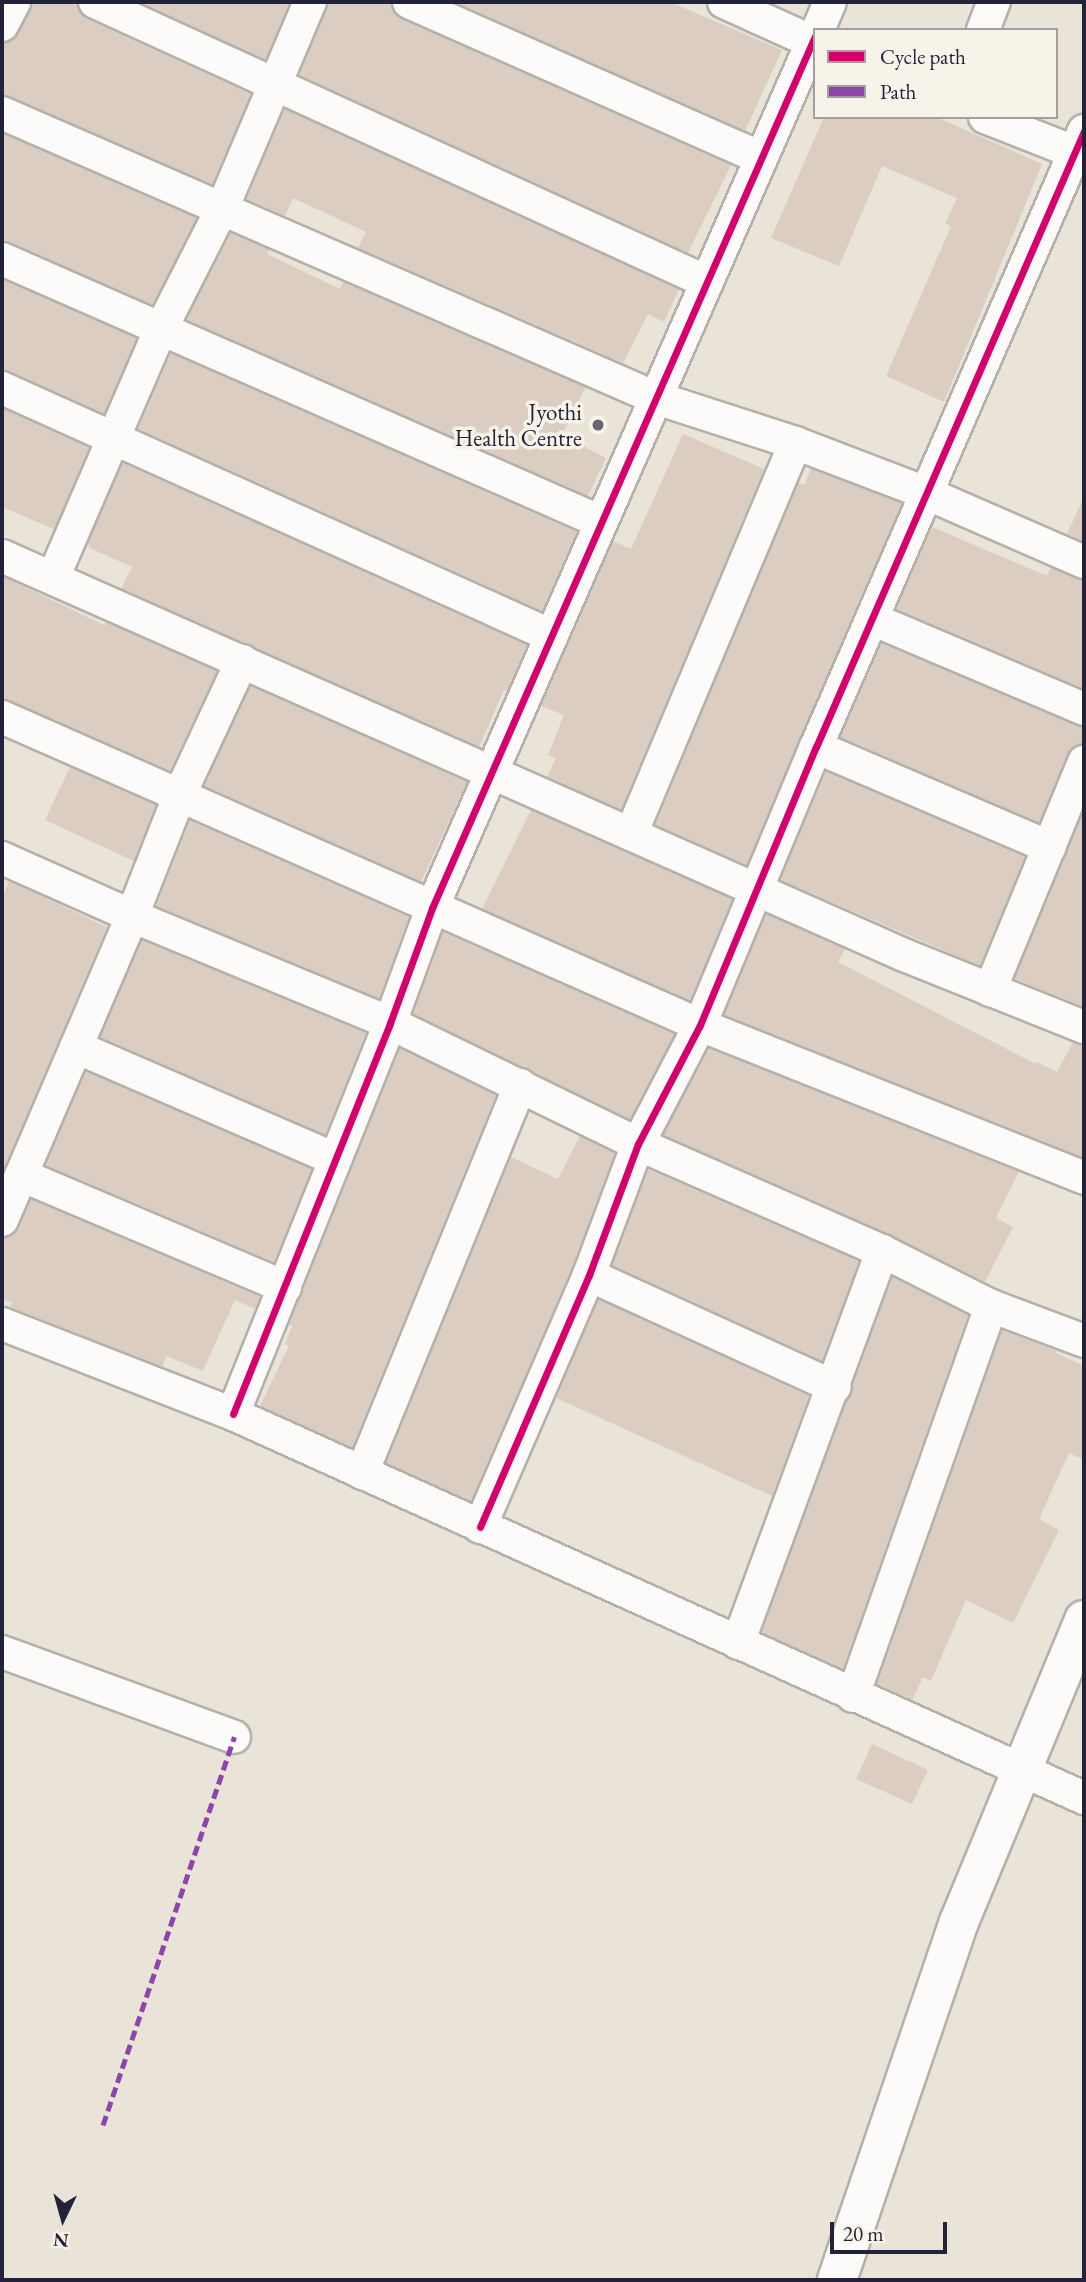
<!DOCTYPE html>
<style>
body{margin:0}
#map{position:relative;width:1086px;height:2282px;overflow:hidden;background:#e9e4d7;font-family:"EB Garamond",serif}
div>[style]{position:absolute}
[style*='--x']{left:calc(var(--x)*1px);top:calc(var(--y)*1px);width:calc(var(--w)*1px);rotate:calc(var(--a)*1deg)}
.building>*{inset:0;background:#dbcdc2}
.roads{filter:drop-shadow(2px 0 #b4b0aa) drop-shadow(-2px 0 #b4b0aa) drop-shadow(0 2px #b4b0aa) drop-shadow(0 -2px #b4b0aa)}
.minor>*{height:32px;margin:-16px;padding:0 16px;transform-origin:16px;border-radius:16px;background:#fcfbf9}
.tertiary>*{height:38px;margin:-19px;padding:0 19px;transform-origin:19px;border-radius:19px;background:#fcfbf9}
.quiet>*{height:5px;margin-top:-2.5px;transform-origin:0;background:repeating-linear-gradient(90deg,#8e44ad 0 10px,transparent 0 15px)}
.cycleway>*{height:7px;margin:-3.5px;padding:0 3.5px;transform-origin:3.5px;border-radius:3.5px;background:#d6006c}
.dots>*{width:19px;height:19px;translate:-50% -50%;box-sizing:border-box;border:4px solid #f7f3e8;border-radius:50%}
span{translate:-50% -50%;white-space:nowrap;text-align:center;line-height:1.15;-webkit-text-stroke:7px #f7f3e8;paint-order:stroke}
.poi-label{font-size:23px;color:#22223b}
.right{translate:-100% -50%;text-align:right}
.frame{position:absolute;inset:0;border:4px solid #22223b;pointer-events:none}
.legend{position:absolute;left:813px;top:28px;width:245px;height:91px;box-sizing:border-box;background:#f7f3e8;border:2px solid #a29fa3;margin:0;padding:9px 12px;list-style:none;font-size:21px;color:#22223b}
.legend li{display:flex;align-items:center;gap:14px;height:35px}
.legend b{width:35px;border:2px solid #a29fa3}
.north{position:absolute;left:28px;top:2184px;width:70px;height:70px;-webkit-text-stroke:5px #f7f3e8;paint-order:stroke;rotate:185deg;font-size:19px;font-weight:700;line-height:28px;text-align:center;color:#22223b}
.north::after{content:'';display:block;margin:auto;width:24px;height:32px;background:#22223b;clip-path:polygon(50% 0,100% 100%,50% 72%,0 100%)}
.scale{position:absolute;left:830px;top:2222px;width:117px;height:32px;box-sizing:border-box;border:4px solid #22223b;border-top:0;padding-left:9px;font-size:21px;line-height:24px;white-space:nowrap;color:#22223b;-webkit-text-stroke:5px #f7f3e8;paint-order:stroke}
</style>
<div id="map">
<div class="building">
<div style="clip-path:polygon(32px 2px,77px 2px,80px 12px,87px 19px,251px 94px,212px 185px,2px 95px,2px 43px,11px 41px,18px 34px)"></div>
<div style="clip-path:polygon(139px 2px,290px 2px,265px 60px)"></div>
<div style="clip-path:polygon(328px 2px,391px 2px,394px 12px,402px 19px,731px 165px,688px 253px,299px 75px)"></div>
<div style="clip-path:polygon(454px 2px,670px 2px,782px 50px,745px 131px)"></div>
<div style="clip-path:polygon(285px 109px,679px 289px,664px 322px,648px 314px,623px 363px,358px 248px,366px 232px,293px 198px,285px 216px,246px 199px)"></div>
<div style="clip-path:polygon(824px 117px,936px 117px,1042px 164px,944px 402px,886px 376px,951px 226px,945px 223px,957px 198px,882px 166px,839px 266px,771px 238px)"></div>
<div style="clip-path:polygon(2px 133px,197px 218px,153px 305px,2px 241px)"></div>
<div style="clip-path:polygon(231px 233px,269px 249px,267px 254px,340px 289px,343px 282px,586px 387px,562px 435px,606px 458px,588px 496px,186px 320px)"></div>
<div style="clip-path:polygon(2px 279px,137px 338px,104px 414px,2px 370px)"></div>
<div style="clip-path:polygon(171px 353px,577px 532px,542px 611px,138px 429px)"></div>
<div style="clip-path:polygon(2px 408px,90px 448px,54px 529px,2px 507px)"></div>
<div style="clip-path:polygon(683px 434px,764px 469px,621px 810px,547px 777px,556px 758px,548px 755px,564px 715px,541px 706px,613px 541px,631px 549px)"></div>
<div style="clip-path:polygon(123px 463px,527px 645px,507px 691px,504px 690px,479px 747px,121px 589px,132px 567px,90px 548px,88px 543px)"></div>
<div style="clip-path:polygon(811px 469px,902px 503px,747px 865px,655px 825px,798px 483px,804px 485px)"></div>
<div style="clip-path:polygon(1084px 497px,1084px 542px,1067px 534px)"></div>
<div style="clip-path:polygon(932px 527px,1047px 576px,1051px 567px,1084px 580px,1084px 689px,896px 609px)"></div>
<div style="clip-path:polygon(2px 576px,104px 625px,106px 622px,217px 671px,170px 771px,2px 699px)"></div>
<div style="clip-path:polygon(881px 643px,1084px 727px,1084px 744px,1073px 747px,1067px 755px,1039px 823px,840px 737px)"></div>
<div style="clip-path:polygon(251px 686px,467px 782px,421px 882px,204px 786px)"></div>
<div style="clip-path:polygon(70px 767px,156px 805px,134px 861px,45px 820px)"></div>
<div style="clip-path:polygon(826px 771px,1025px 857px,980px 966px,780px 880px)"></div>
<div style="clip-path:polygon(531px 810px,733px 899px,690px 1001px,482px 909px)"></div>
<div style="clip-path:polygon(1084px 810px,1084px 1007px,1014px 979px)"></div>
<div style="clip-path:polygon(190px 820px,409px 917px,379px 999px,156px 906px)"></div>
<div style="clip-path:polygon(9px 881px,107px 927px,2px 1174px,2px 898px)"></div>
<div style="clip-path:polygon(766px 914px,845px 949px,838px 962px,1036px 1064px,1037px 1062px,1057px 1072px,1073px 1042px,1084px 1045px,1084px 1158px,724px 1015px)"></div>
<div style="clip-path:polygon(443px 932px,675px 1034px,630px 1120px,413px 1014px)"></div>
<div style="clip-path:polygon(142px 940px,366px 1033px,325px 1135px,100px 1037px)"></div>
<div style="clip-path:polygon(400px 1048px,496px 1095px,352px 1448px,260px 1406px,289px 1346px,285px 1344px,292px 1326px,289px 1324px)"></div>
<div style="clip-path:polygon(709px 1048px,1019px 1172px,996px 1218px,1013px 1227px,985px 1282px,889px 1234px,663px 1135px)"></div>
<div style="clip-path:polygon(86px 1071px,312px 1169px,274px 1262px,45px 1165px)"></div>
<div style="clip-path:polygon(580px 1136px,615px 1153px,572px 1268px,471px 1501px,386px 1463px,511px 1157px,558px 1179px)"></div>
<div style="clip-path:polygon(648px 1169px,859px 1261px,822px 1361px,612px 1265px)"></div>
<div style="clip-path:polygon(31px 1199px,260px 1297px,255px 1309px,235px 1300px,203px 1371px,166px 1356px,162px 1367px,10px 1307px,12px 1303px,2px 1299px,2px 1238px,12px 1235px,19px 1228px)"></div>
<div style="clip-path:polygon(892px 1277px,968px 1315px,843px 1669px,761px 1632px,846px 1401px,852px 1394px,853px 1384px)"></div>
<div style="clip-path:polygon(598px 1299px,809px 1396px,772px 1496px,556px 1398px)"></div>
<div style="clip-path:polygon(1002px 1330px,1057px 1351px,1056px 1353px,1084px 1366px,1084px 1460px,1069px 1453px,1039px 1519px,1059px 1530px,1013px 1623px,966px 1600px,931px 1681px,923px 1677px,912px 1700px,877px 1684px)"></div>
<div style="clip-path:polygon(872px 1744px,928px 1770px,912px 1804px,856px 1779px)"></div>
</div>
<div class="roads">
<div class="minor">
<div style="--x:95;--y:2;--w:673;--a:24.58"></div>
<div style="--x:409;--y:2;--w:385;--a:23.9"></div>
<div style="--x:724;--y:2;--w:100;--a:24.3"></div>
<div style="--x:2;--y:25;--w:26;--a:-62"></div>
<div style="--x:818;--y:30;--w:30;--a:-67"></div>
<div style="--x:983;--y:30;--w:30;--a:-69"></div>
<div style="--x:2;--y:113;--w:713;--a:23.55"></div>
<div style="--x:656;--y:398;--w:146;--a:17.9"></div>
<div style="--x:795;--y:443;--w:140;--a:20.9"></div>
<div style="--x:926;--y:493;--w:172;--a:23.6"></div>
<div style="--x:985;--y:117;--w:106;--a:21.5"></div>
<div style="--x:2;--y:259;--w:654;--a:23.7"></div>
<div style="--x:2;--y:388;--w:603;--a:24.27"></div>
<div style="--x:2;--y:556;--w:986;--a:23.86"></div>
<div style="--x:904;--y:955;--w:194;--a:21.8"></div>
<div style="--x:53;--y:578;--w:271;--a:-66.6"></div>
<div style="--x:161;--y:329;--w:135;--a:-63.1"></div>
<div style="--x:222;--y:209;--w:225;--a:-67"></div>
<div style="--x:872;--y:619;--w:230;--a:23"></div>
<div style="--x:2;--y:717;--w:763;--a:23.81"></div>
<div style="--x:700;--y:1025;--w:413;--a:21.7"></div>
<div style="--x:816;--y:747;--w:254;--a:23.2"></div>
<div style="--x:631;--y:834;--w:424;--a:-67.2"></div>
<div style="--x:2;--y:858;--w:142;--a:24"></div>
<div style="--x:132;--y:916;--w:131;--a:-68.5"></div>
<div style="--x:180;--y:794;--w:147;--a:-65"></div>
<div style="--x:990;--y:990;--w:247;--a:-67.6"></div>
<div style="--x:76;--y:1047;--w:282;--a:23.4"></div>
<div style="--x:21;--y:1175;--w:287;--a:23"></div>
<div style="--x:2;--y:1220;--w:331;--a:-66.8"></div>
<div style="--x:132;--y:916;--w:279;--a:22.5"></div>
<div style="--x:390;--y:1023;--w:276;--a:26"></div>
<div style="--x:638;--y:1144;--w:266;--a:23.7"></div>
<div style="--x:882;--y:1251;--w:122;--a:26.8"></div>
<div style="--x:991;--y:1306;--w:99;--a:20.6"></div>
<div style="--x:589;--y:1275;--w:270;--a:24.5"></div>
<div style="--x:2;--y:1324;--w:248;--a:21.3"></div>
<div style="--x:233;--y:1414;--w:934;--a:24.29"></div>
<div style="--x:233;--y:1414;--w:421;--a:-68.1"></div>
<div style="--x:390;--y:1023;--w:122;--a:-69.9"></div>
<div style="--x:432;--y:908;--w:952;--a:-66.29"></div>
<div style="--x:362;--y:1473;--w:419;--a:-67.8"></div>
<div style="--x:480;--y:1527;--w:275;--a:-66.6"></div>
<div style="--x:589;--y:1275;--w:140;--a:-69.5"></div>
<div style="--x:638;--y:1144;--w:134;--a:-62.5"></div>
<div style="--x:700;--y:1025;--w:301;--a:-67.4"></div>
<div style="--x:816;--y:747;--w:672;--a:-66.49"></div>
<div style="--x:738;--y:1643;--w:418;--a:-69.8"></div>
<div style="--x:2;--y:1652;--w:247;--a:20.1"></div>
<div style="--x:853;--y:1696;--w:414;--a:-70.5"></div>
</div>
<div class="tertiary">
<div style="--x:837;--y:2280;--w:378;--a:-71.2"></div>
<div style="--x:959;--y:1922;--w:327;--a:-67.5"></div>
</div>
</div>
<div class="quiet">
<div style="--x:103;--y:2125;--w:410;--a:-71.3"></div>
</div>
<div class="cycleway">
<div style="--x:233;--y:1414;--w:421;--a:-68.1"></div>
<div style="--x:390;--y:1023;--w:122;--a:-69.9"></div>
<div style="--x:432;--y:908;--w:952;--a:-66.29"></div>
<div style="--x:480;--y:1527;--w:275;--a:-66.6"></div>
<div style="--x:589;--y:1275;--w:140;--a:-69.5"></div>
<div style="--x:638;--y:1144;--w:134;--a:-62.5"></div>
<div style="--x:700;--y:1025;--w:301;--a:-67.4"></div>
<div style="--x:816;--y:747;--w:672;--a:-66.49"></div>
</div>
<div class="dots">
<div style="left:598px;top:425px;background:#686672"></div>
</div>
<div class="poi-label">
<span class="right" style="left:582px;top:425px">Jyothi<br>Health Centre</span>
</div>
<div class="frame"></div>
<ul class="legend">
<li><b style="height:9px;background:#d6006c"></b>Cycle path</li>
<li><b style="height:9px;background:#8e44ad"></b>Path</li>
</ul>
<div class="north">N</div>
<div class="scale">20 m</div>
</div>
